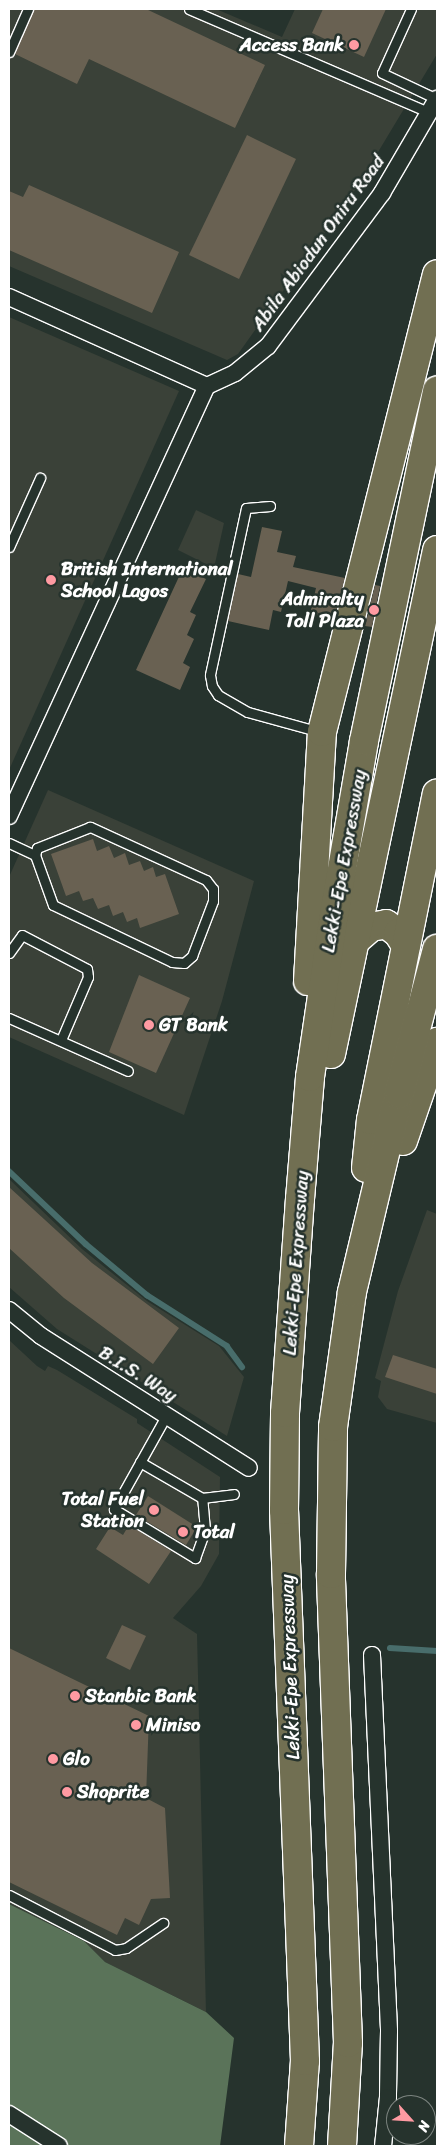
<!DOCTYPE html>
<style>
body{margin:0}
#map{position:relative;width:446px;height:2155px;overflow:hidden;background:#26332d;font-family:Sriracha,sans-serif}
div>[style]{position:absolute}
[style*='--x']{left:calc(var(--x)*1px);top:calc(var(--y)*1px);width:calc(var(--w)*1px);rotate:calc(var(--a)*1deg)}
.built>*{inset:0;background:#3a4138}
.green>*{inset:0;background:#5a7359}
.stream>*{height:5.5px;margin:-2.75px;padding:0 2.75px;transform-origin:2.75px;border-radius:2.75px;background:#486d6b}
.building>*{inset:0;background:#696152}
.roads{filter:drop-shadow(1px 0 #fff) drop-shadow(-1px 0 #fff) drop-shadow(0 1px #fff) drop-shadow(0 -1px #fff)}
.service>*{height:9px;margin:-4.5px;padding:0 4.5px;transform-origin:4.5px;border-radius:4.5px;background:#26332d}
.minor>*{height:16px;margin:-8px;padding:0 8px;transform-origin:8px;border-radius:8px;background:#26332d}
.trunk>*{height:28px;margin:-14px;padding:0 14px;transform-origin:14px;border-radius:14px;background:#716f52}
.dots>*{width:14px;height:14px;translate:-50% -50%;box-sizing:border-box;border:2px solid #26332d;border-radius:50%}
span{translate:-50% -50%;white-space:nowrap;text-align:center;line-height:1.15;-webkit-text-stroke:5px #26332d;paint-order:stroke}
.poi-label{font-size:19px;color:#fff;font-weight:700}
.right{translate:-100% -50%;text-align:right}
.left{translate:0 -50%;text-align:left}
.street-label{font-size:19px;color:#fff}
.frame{position:absolute;inset:0;border:10px solid #fff;pointer-events:none}
.north{position:absolute;left:386px;top:2095px;width:50px;height:50px;box-sizing:border-box;background:#26332d;border:1px solid #7d8581;border-radius:50%;rotate:116deg;font-size:14px;font-weight:700;line-height:20px;text-align:center;color:#fff}
.north::after{content:'';display:block;margin:auto;width:18px;height:22px;background:#ff9aa2;clip-path:polygon(50% 0,100% 100%,50% 72%,0 100%)}
</style>
<div id="map">
<div class="built">
<div style="clip-path:polygon(9px 9px,216px 9px,282px 37px,295px 9px,437px 9px,437px 54px,354px 192px,238px 354px,227px 360px,9px 266px)"></div>
<div style="clip-path:polygon(9px 317px,179px 391px,9px 770px)"></div>
<div style="clip-path:polygon(196px 510px,224px 523px,214px 568px,178px 550px)"></div>
<div style="clip-path:polygon(48px 790px,254px 881px,222px 1001px,184px 1115px,9px 1037px,9px 877px)"></div>
<div style="clip-path:polygon(9px 1179px,82px 1249px,147px 1301px,219px 1346px,244px 1377px,227px 1436px,57px 1329px,9px 1287px)"></div>
<div style="clip-path:polygon(427px 1210px,437px 1214px,437px 1423px,387px 1409px,378px 1397px,381px 1381px,375px 1378px,398px 1291px)"></div>
<div style="clip-path:polygon(9px 1340px,37px 1366px,45px 1371px,48px 1366px,57px 1370px,137px 1419px,137px 1423px,220px 1477px,219px 1554px,201px 1586px,173px 1618px,197px 1634px,206px 2012px,105px 1962px,84px 1941px,9px 1904px)"></div>
</div>
<div class="green">
<div style="clip-path:polygon(9px 1904px,84px 1941px,105px 1962px,206px 2012px,234px 2038px,220px 2146px,9px 2146px)"></div>
</div>
<div class="stream">
<div style="--x:9;--y:1171;--w:106;--a:43.5"></div>
<div style="--x:86;--y:1244;--w:80;--a:39.9"></div>
<div style="--x:147;--y:1295;--w:95;--a:32.5"></div>
<div style="--x:227;--y:1346;--w:26;--a:54"></div>
<div style="--x:390;--y:1648;--w:47;--a:3.7"></div>
</div>
<div class="building">
<div style="clip-path:polygon(34px 9px,146px 9px,265px 65px,235px 128px,89px 59px,77px 84px,15px 54px)"></div>
<div style="clip-path:polygon(323px 9px,386px 9px,364px 57px,312px 33px)"></div>
<div style="clip-path:polygon(247px 135px,296px 159px,239px 279px,189px 255px)"></div>
<div style="clip-path:polygon(29px 185px,179px 252px,152px 313px,9px 250px,9px 191px,23px 197px)"></div>
<div style="clip-path:polygon(262px 527px,282px 531px,277px 552px,296px 556px,293px 567px,345px 578px,334px 619px,310px 614px,316px 588px,288px 581px,281px 612px,273px 610px,269px 630px,228px 621px,238px 574px,251px 577px)"></div>
<div style="clip-path:polygon(183px 568px,206px 579px,190px 612px,196px 615px,187px 635px,194px 639px,183px 663px,190px 667px,180px 690px,136px 670px)"></div>
<div style="clip-path:polygon(375px 585px,380px 586px,372px 627px,365px 626px)"></div>
<div style="clip-path:polygon(93px 839px,97px 851px,109px 846px,114px 858px,125px 853px,129px 865px,140px 861px,144px 871px,153px 867px,156px 877px,165px 874px,179px 914px,140px 928px,137px 918px,127px 922px,123px 912px,113px 916px,109px 905px,98px 909px,93px 898px,83px 901px,79px 891px,66px 896px,51px 854px)"></div>
<div style="clip-path:polygon(139px 975px,190px 998px,156px 1073px,109px 1052px)"></div>
<div style="clip-path:polygon(9px 1187px,92px 1263px,179px 1328px,153px 1364px,64px 1298px,9px 1248px)"></div>
<div style="clip-path:polygon(393px 1355px,437px 1369px,437px 1394px,385px 1377px)"></div>
<div style="clip-path:polygon(148px 1496px,197px 1527px,186px 1545px,136px 1515px)"></div>
<div style="clip-path:polygon(129px 1525px,171px 1551px,149px 1584px,96px 1549px,110px 1527px,123px 1535px)"></div>
<div style="clip-path:polygon(122px 1625px,146px 1636px,130px 1670px,106px 1658px)"></div>
<div style="clip-path:polygon(9px 1648px,149px 1716px,146px 1798px,165px 1808px,170px 1898px,151px 1899px,139px 1925px,125px 1918px,117px 1935px,9px 1882px)"></div>
</div>
<div class="roads">
<div class="service">
<div style="--x:189;--y:9;--w:262;--a:23.3"></div>
<div style="--x:411;--y:9;--w:70;--a:114.4"></div>
<div style="--x:382;--y:73;--w:61;--a:25.3"></div>
<div style="--x:9;--y:52;--w:47;--a:-66.2"></div>
<div style="--x:270;--y:506;--w:24;--a:175"></div>
<div style="--x:246;--y:508;--w:171;--a:102.2"></div>
<div style="--x:210;--y:675;--w:11;--a:80"></div>
<div style="--x:212;--y:686;--w:11;--a:56"></div>
<div style="--x:218;--y:695;--w:34;--a:30"></div>
<div style="--x:248;--y:712;--w:75;--a:15.5"></div>
<div style="--x:9;--y:547;--w:76;--a:-65.8"></div>
<div style="--x:9;--y:843;--w:29;--a:25"></div>
<div style="--x:35;--y:855;--w:53;--a:70.2"></div>
<div style="--x:53;--y:905;--w:132;--a:25.6"></div>
<div style="--x:172;--y:962;--w:12;--a:5"></div>
<div style="--x:184;--y:963;--w:11;--a:-41"></div>
<div style="--x:192;--y:956;--w:59;--a:-69.1"></div>
<div style="--x:213;--y:901;--w:12;--a:-90"></div>
<div style="--x:213;--y:889;--w:11;--a:-128"></div>
<div style="--x:206;--y:880;--w:128;--a:-155.4"></div>
<div style="--x:90;--y:827;--w:57;--a:158.4"></div>
<div style="--x:37;--y:848;--w:7;--a:106"></div>
<div style="--x:9;--y:953;--w:22;--a:-54"></div>
<div style="--x:22;--y:935;--w:73;--a:27.6"></div>
<div style="--x:87;--y:969;--w:8;--a:83"></div>
<div style="--x:88;--y:977;--w:69;--a:113.2"></div>
<div style="--x:9;--y:1018;--w:130;--a:24"></div>
<div style="--x:166;--y:1416;--w:107;--a:119.2"></div>
<div style="--x:114;--y:1509;--w:95;--a:31.2"></div>
<div style="--x:195;--y:1558;--w:30;--a:-70"></div>
<div style="--x:205;--y:1530;--w:32;--a:-95"></div>
<div style="--x:202;--y:1498;--w:32;--a:-7"></div>
<div style="--x:140;--y:1462;--w:72;--a:30.1"></div>
<div style="--x:9;--y:1895;--w:119;--a:27.4"></div>
<div style="--x:115;--y:1950;--w:11;--a:-10"></div>
<div style="--x:126;--y:1948;--w:45;--a:-34"></div>
</div>
<div class="minor">
<div style="--x:9;--y:297;--w:217;--a:24.2"></div>
<div style="--x:207;--y:386;--w:31;--a:-25"></div>
<div style="--x:235;--y:373;--w:43;--a:-39.3"></div>
<div style="--x:268;--y:346;--w:191;--a:-53.3"></div>
<div style="--x:382;--y:193;--w:109;--a:-59.7"></div>
<div style="--x:9;--y:816;--w:473;--a:-65.3"></div>
<div style="--x:9;--y:1310;--w:41;--a:39.1"></div>
<div style="--x:41;--y:1336;--w:246;--a:32.4"></div>
<div style="--x:372;--y:1655;--w:376;--a:87.4"></div>
<div style="--x:389;--y:2031;--w:66;--a:90.9"></div>
<div style="--x:388;--y:2097;--w:49;--a:95.8"></div>
<div style="--x:9;--y:2114;--w:59;--a:32.6"></div>
</div>
<div class="trunk">
<div style="--x:355;--y:941;--w:21;--a:-41"></div>
<div style="--x:371;--y:927;--w:15;--a:-11"></div>
<div style="--x:386;--y:924;--w:15;--a:37"></div>
<div style="--x:398;--y:933;--w:15;--a:58"></div>
<div style="--x:308;--y:981;--w:249;--a:-86.8"></div>
<div style="--x:322;--y:732;--w:472;--a:-75.9"></div>
<div style="--x:331;--y:1054;--w:515;--a:-78.12"></div>
<div style="--x:403;--y:1141;--w:105;--a:-71"></div>
<div style="--x:366;--y:1168;--w:48;--a:-84.1"></div>
<div style="--x:371;--y:1120;--w:333;--a:-78.6"></div>
<div style="--x:299;--y:2146;--w:85;--a:-86"></div>
<div style="--x:305;--y:2061;--w:551;--a:-92.18"></div>
<div style="--x:284;--y:1510;--w:97;--a:-89.4"></div>
<div style="--x:285;--y:1413;--w:215;--a:-86"></div>
<div style="--x:300;--y:1199;--w:122;--a:-85.3"></div>
<div style="--x:310;--y:1077;--w:158;--a:-81.6"></div>
<div style="--x:333;--y:921;--w:183;--a:-80.2"></div>
<div style="--x:364;--y:741;--w:358;--a:-78.2"></div>
<div style="--x:342;--y:2146;--w:103;--a:-86.7"></div>
<div style="--x:348;--y:2043;--w:469;--a:-92.1"></div>
<div style="--x:331;--y:1574;--w:147;--a:-89.2"></div>
<div style="--x:333;--y:1427;--w:136;--a:-82"></div>
<div style="--x:352;--y:1292;--w:204;--a:-76.6"></div>
<div style="--x:399;--y:1094;--w:150;--a:-75.3"></div>
</div>
</div>
<div class="dots">
<div style="left:354px;top:45px;background:#ff9aa2"></div>
<div style="left:51px;top:580px;background:#ff9aa2"></div>
<div style="left:374px;top:610px;background:#ff9aa2"></div>
<div style="left:149px;top:1025px;background:#ff9aa2"></div>
<div style="left:154px;top:1510px;background:#ff9aa2"></div>
<div style="left:183px;top:1532px;background:#ff9aa2"></div>
<div style="left:75px;top:1696px;background:#ff9aa2"></div>
<div style="left:136px;top:1725px;background:#ff9aa2"></div>
<div style="left:53px;top:1759px;background:#ff9aa2"></div>
<div style="left:67px;top:1792px;background:#ff9aa2"></div>
</div>
<div class="poi-label">
<span class="right" style="left:344px;top:45px">Access Bank</span>
<span class="left" style="left:61px;top:580px">British International<br>School Lagos</span>
<span class="right" style="left:364px;top:610px">Admiralty<br>Toll Plaza</span>
<span class="left" style="left:159px;top:1025px">GT Bank</span>
<span class="right" style="left:144px;top:1510px">Total Fuel<br>Station</span>
<span class="left" style="left:193px;top:1532px">Total</span>
<span class="left" style="left:85px;top:1696px">Stanbic Bank</span>
<span class="left" style="left:146px;top:1725px">Miniso</span>
<span class="left" style="left:63px;top:1759px">Glo</span>
<span class="left" style="left:77px;top:1792px">Shoprite</span>
</div>
<div class="street-label">
<span style="left:318px;top:243px;rotate:-54deg">Abila Abiodun Oniru Road</span>
<span style="left:344px;top:861px;rotate:-80deg">Lekki-Epe Expressway</span>
<span style="left:296px;top:1263px;rotate:-86deg">Lekki-Epe Expressway</span>
<span style="left:138px;top:1374px;rotate:32deg">B.I.S. Way</span>
<span style="left:290px;top:1667px;rotate:-92deg">Lekki-Epe Expressway</span>
</div>
<div class="frame"></div>
<div class="north">N</div>
</div>
